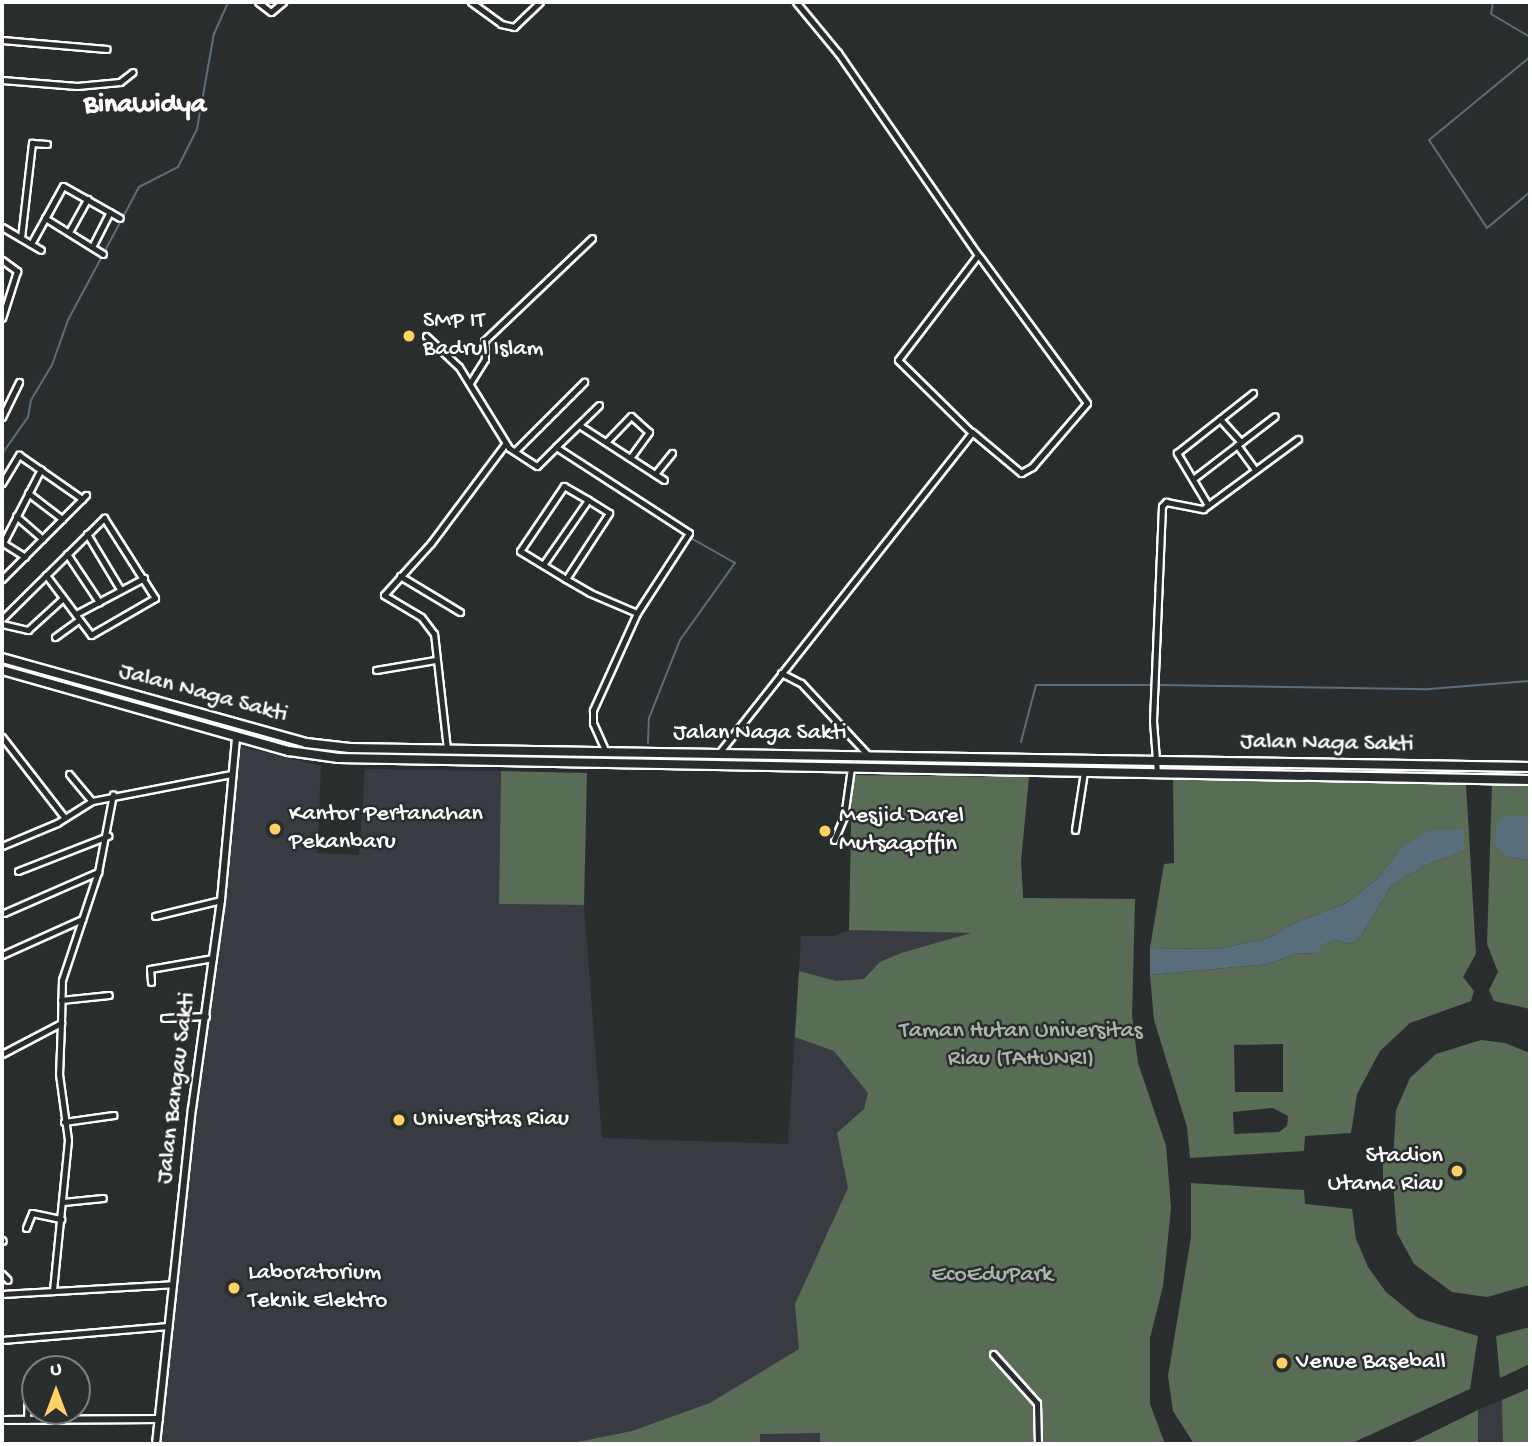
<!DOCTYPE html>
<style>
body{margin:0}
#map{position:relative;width:1532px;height:1446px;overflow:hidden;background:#2a2d2e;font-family:"Gochi Hand",sans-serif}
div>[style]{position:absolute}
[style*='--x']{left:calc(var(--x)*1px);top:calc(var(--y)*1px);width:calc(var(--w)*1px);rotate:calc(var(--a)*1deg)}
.built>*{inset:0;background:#383c42}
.green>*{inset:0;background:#596c56}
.water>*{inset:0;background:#5a6d7b}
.stream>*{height:2px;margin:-1px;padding:0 1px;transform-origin:1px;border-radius:1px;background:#5a6d7b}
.roads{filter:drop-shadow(2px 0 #fff) drop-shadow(-2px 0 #fff) drop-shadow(0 2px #fff) drop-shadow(0 -2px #fff)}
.minor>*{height:5px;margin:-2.5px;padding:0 2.5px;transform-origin:2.5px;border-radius:2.5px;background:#2a2d2e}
.tertiary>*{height:6px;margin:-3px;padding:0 3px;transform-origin:3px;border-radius:3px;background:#2a2d2e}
.primary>*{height:8px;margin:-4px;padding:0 4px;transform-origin:4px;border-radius:4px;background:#2a2d2e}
.dots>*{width:19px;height:19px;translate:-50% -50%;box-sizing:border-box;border:4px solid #2a2d2e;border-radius:50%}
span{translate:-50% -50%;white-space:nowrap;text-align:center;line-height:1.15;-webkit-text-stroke:5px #2a2d2e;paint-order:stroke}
.poi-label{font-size:24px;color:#fff}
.left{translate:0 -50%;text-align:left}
.right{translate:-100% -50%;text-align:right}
.street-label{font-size:24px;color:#fff}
.park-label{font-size:24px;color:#acb6aa}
.quarter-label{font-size:28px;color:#fff;font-weight:700}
.frame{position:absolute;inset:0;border:4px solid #fff;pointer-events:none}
.north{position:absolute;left:21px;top:1355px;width:70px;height:70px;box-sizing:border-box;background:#2a2d2e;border:2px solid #7f8182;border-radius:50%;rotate:0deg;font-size:19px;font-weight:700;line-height:28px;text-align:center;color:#fff}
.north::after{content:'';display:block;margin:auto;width:24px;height:32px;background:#ffd166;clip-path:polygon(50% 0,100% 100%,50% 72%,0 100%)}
</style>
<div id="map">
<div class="built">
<div style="clip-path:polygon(238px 746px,321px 766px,317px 853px,359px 855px,365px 769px,501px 771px,499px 903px,584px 905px,602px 1138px,788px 1144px,801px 936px,835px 936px,849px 930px,974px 933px,1029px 777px,1021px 861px,1023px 898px,1135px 899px,1132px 1016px,1138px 1063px,1166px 1146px,1171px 1208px,1163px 1286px,1150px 1338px,1150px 1404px,1165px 1444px,159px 1444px)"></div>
<div style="clip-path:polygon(1530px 1388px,1530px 1444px,1409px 1444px,1478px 1410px)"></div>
</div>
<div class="green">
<div style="clip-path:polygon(501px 771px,587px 773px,584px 905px,499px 904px)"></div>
<div style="clip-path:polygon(852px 775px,1029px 777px,1021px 861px,1023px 898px,1135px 899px,1132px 1016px,1138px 1063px,1166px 1146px,1171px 1208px,1163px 1286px,1150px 1338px,1150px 1404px,1165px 1444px,820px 1444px,820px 1433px,760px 1434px,760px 1444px,568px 1444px,632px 1431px,710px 1403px,799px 1349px,795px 1304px,848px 1188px,837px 1133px,864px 1109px,868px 1093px,834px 1051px,795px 1037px,799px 971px,836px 981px,864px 979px,880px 962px,901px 953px,971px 933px,849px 930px)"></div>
<div style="clip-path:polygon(evenodd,1173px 779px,1466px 784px,1476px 954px,1463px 977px,1474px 991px,1471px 1001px,1410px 1023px,1380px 1051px,1357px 1094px,1351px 1133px,1305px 1136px,1304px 1151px,1190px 1158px,1187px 1127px,1154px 1020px,1150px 975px,1269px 964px,1297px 953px,1317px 954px,1321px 946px,1336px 940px,1350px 944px,1359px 939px,1391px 886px,1424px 866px,1464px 851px,1399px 850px,1377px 879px,1346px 903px,1297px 922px,1268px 938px,1218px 949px,1150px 948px,1164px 864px,1174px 863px,1173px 779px,1283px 1044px,1283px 1092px,1235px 1092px,1234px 1045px,1283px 1044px,1173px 779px,1273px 1108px,1288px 1116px,1287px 1126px,1279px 1132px,1234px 1134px,1233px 1112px,1273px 1108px)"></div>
<div style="clip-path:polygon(1492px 784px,1530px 785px,1530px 816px,1503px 816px,1510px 858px,1530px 860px,1530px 1009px,1494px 1001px,1489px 990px,1498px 972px,1487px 944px)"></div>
<div style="clip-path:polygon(1481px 1040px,1505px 1043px,1530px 1053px,1530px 1285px,1487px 1297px,1452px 1292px,1414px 1264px,1397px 1233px,1393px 1183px,1383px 1183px,1383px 1160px,1393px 1160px,1396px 1110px,1410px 1078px,1436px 1054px)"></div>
<div style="clip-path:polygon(1191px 1183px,1304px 1190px,1305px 1204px,1352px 1209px,1356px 1239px,1368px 1267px,1386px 1292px,1418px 1318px,1478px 1336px,1470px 1389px,1350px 1444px,1194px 1444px,1173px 1411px,1168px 1376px,1191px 1237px)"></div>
<div style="clip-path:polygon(1530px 1327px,1530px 1364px,1500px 1378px,1496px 1336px)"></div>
<div style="clip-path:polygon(1530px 1388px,1530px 1444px,1503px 1444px,1502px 1400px)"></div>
<div style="clip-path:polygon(1478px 1410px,1478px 1444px,1409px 1444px)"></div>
</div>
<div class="water">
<div style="clip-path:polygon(1503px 816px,1530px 816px,1530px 860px,1510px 858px,1494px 845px,1496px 826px)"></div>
<div style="clip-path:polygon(1464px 829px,1464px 851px,1424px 866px,1391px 886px,1359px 939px,1350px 944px,1336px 940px,1321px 946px,1318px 954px,1297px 953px,1269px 964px,1150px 975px,1150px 948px,1218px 949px,1268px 938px,1297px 922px,1346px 903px,1377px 879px,1399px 850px,1426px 831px)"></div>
</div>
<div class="stream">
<div style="--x:1493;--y:2;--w:12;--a:99"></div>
<div style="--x:1491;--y:14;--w:45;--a:30.5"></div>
<div style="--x:1530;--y:57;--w:131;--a:140.6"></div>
<div style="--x:1429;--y:140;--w:105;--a:56.6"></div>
<div style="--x:1487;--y:228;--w:56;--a:-39.9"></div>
<div style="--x:2;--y:454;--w:45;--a:-54.9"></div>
<div style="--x:28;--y:417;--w:17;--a:-80"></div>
<div style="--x:31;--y:400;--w:41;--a:-59"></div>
<div style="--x:52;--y:365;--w:48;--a:-70.4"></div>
<div style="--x:68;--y:320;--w:151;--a:-61.9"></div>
<div style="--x:139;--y:187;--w:44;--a:-27.1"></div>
<div style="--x:178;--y:167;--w:42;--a:-63.4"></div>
<div style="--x:197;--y:129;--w:97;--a:-79.9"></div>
<div style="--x:214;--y:34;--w:35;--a:-66"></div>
<div style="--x:1160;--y:685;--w:269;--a:0.9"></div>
<div style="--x:1429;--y:689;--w:101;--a:-4.5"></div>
<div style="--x:599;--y:730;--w:17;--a:65"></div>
<div style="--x:1021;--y:742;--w:59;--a:-75.3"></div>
<div style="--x:1036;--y:685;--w:114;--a:0"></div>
<div style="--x:648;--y:743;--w:25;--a:-88"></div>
<div style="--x:649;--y:718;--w:84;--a:-68.3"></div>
<div style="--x:680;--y:640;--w:95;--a:-54.5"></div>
<div style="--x:735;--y:563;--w:53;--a:-150.5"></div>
</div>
<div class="roads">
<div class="minor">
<div style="--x:258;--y:2;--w:16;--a:38"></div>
<div style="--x:271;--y:12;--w:16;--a:-40"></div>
<div style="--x:471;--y:2;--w:37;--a:36"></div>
<div style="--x:501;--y:24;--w:13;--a:13"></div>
<div style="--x:514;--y:27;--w:36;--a:-44"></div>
<div style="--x:2;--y:40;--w:105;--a:4.9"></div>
<div style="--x:2;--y:80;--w:75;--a:4.6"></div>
<div style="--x:77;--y:86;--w:43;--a:-5.3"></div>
<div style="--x:120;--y:82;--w:16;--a:-38"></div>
<div style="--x:45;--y:218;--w:68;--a:31.8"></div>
<div style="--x:2;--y:227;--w:45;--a:30.5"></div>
<div style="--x:69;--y:232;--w:38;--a:-61"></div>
<div style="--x:21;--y:238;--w:96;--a:-83.4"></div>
<div style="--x:32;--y:143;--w:15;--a:4"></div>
<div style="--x:31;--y:244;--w:66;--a:-61.1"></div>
<div style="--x:63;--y:186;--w:65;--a:29.3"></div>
<div style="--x:92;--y:247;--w:39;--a:-63"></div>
<div style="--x:2;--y:260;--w:19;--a:36"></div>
<div style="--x:17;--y:271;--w:49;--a:107.7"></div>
<div style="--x:426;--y:336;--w:45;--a:43.2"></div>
<div style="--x:459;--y:367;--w:95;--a:58.3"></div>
<div style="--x:509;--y:448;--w:33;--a:33"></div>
<div style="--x:537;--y:466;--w:27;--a:-45"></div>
<div style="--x:556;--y:447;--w:158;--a:32.9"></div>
<div style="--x:689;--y:533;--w:95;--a:123"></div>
<div style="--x:637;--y:613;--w:107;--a:114.4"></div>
<div style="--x:593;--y:710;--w:13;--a:90"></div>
<div style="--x:593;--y:723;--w:32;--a:66"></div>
<div style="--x:470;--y:383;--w:28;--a:-58"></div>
<div style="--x:485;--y:359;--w:18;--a:-93"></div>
<div style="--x:484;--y:341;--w:149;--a:-43.6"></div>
<div style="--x:2;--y:417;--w:39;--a:-64"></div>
<div style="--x:1220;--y:419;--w:31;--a:48"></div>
<div style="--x:579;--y:425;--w:101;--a:32.9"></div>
<div style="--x:972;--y:432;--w:64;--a:39.9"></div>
<div style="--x:1021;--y:473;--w:13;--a:-29"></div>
<div style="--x:1032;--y:467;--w:84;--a:-49.3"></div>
<div style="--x:1087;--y:403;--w:182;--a:-126.3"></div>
<div style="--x:606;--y:442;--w:36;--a:-46"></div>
<div style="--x:631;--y:416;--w:24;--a:42"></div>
<div style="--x:649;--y:432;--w:32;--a:126"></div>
<div style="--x:1237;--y:445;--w:31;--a:54"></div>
<div style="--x:556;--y:447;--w:60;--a:-44.3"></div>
<div style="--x:515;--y:451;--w:98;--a:-45"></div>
<div style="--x:655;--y:474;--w:27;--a:-51"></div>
<div style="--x:1193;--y:479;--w:103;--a:-37.5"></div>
<div style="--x:2;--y:483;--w:33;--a:-59"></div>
<div style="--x:19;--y:455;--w:77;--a:34.9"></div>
<div style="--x:28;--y:493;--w:43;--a:37.4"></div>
<div style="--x:1208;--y:505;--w:61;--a:-120.8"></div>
<div style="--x:1177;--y:453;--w:97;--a:-38.3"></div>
<div style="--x:16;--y:516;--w:35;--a:41"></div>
<div style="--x:87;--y:534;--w:64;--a:59"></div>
<div style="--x:3;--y:543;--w:26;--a:32"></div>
<div style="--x:2;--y:545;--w:85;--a:-62.8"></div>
<div style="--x:67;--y:554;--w:58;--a:56.3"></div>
<div style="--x:543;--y:565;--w:79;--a:-55.3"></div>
<div style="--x:588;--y:500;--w:28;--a:-150"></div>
<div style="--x:564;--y:486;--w:78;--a:124.1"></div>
<div style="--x:520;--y:551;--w:54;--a:31.3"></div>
<div style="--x:566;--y:579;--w:28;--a:30"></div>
<div style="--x:590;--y:593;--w:51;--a:23.1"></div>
<div style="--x:400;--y:576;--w:70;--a:31"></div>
<div style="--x:2;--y:579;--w:119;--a:-45"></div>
<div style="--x:566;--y:579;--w:79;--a:-56.9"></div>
<div style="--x:609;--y:513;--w:25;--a:-148"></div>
<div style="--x:76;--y:614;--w:77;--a:-27.9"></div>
<div style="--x:2;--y:619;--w:144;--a:-44.7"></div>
<div style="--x:104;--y:518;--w:95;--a:57.5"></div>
<div style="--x:155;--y:598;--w:74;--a:150"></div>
<div style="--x:91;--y:635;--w:75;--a:-126.9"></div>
<div style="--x:2;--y:624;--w:27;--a:13"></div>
<div style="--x:28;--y:630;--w:47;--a:-42.4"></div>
<div style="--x:55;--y:637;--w:29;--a:-36"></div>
<div style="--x:376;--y:670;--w:60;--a:-9.6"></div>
<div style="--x:781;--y:673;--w:22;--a:27"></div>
<div style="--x:801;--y:683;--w:97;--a:47.1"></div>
<div style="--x:2;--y:737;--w:101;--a:52.2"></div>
<div style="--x:447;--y:749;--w:116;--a:-96.4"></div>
<div style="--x:434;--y:634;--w:21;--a:-127"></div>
<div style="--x:421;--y:617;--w:43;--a:-149.3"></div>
<div style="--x:384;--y:595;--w:70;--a:-47.9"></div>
<div style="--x:431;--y:543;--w:124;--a:-53.2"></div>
<div style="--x:719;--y:753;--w:408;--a:-51.7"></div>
<div style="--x:972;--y:433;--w:104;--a:-135.4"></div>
<div style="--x:898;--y:360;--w:132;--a:-52.7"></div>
<div style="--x:978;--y:255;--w:246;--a:-124.7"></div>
<div style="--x:838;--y:53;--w:66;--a:-129.5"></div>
<div style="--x:1157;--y:773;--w:52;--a:-94.4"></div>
<div style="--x:1153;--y:721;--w:215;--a:-87.6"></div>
<div style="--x:1162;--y:506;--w:6;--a:-45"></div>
<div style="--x:1166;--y:502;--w:38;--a:11"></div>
<div style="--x:1203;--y:509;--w:118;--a:-36.4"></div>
<div style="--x:69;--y:774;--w:35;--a:50"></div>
<div style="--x:1075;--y:830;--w:59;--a:-81.2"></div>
<div style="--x:834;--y:840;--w:25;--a:-67"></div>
<div style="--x:844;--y:817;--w:49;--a:-81.9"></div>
<div style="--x:2;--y:846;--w:60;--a:-22.7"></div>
<div style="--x:57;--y:823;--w:41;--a:-32.2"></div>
<div style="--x:92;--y:801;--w:142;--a:-11"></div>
<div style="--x:18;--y:871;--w:97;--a:-21.3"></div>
<div style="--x:4;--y:913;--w:103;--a:-23.6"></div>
<div style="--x:155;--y:916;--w:68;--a:-13.6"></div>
<div style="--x:2;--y:955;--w:88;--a:-24.2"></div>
<div style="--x:151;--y:982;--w:13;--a:-94"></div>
<div style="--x:150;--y:969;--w:64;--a:-9.9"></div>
<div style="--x:61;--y:1000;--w:48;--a:-5.9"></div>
<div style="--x:164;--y:1018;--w:42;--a:-2.7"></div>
<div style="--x:61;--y:1023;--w:43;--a:-88.7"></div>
<div style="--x:62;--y:980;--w:114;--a:-71.6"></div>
<div style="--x:98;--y:872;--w:79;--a:-79.1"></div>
<div style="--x:2;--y:1054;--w:67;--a:-27.7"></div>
<div style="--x:61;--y:1023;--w:51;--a:92.2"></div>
<div style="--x:59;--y:1074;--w:67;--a:82.2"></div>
<div style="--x:68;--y:1140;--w:152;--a:95.7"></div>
<div style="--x:64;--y:1122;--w:50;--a:-8"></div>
<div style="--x:63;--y:1202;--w:40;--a:-5.7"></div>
<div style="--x:26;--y:1228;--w:16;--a:-68"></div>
<div style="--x:32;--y:1213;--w:30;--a:12"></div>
<div style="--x:2;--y:1240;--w:1;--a:45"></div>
<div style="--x:2;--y:1274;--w:8;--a:45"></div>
<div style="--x:2;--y:1294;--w:171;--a:-3.3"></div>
<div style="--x:2;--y:1340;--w:167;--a:-4.8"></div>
<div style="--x:993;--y:1354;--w:66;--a:48.1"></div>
<div style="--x:1037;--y:1403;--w:41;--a:88.6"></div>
<div style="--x:27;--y:1420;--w:38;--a:-88"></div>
</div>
<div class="tertiary">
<div style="--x:2;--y:1420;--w:157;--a:-0.4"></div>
<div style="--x:156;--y:1444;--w:337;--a:-83.9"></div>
<div style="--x:192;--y:1109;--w:211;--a:-82.1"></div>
<div style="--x:221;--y:900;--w:164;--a:-84.7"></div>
</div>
<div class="primary">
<div style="--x:2;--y:658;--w:316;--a:15.6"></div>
<div style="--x:306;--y:743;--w:44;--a:6.5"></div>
<div style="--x:350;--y:748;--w:1180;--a:0.92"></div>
<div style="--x:2;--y:670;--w:298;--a:15.8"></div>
<div style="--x:289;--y:751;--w:50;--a:8"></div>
<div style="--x:339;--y:758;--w:1191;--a:1.06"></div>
</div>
</div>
<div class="dots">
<div style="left:409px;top:336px;background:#ffd166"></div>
<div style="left:275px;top:829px;background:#ffd166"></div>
<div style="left:825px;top:831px;background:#ffd166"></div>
<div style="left:399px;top:1120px;background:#ffd166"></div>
<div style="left:1457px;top:1171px;background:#ffd166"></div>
<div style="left:234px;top:1288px;background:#ffd166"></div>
<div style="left:1282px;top:1363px;background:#ffd166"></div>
</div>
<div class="poi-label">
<span class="left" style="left:423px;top:336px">SMP IT<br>Badrul Islam</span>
<span class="left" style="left:289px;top:829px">Kantor Pertanahan<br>Pekanbaru</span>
<span class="left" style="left:839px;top:831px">Mesjid Darel<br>Mutsaqoffin</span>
<span class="left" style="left:413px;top:1120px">Universitas Riau</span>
<span class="right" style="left:1443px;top:1171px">Stadion<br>Utama Riau</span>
<span class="left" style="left:248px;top:1288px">Laboratorium<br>Teknik Elektro</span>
<span class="left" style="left:1296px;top:1363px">Venue Baseball</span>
</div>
<div class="street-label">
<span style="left:203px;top:694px;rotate:15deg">Jalan Naga Sakti</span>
<span style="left:760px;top:734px">Jalan Naga Sakti</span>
<span style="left:1327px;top:744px;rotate:1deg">Jalan Naga Sakti</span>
<span style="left:177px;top:1088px;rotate:-83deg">Jalan Bangau Sakti</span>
</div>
<div class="park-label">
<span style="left:1021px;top:1046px">Taman Hutan Universitas<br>Riau (TAHUNRI)</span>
<span style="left:992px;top:1276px">EcoEduPark</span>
</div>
<div class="quarter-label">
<span style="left:145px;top:106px">Binawidya</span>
</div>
<div class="frame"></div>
<div class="north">U</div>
</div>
